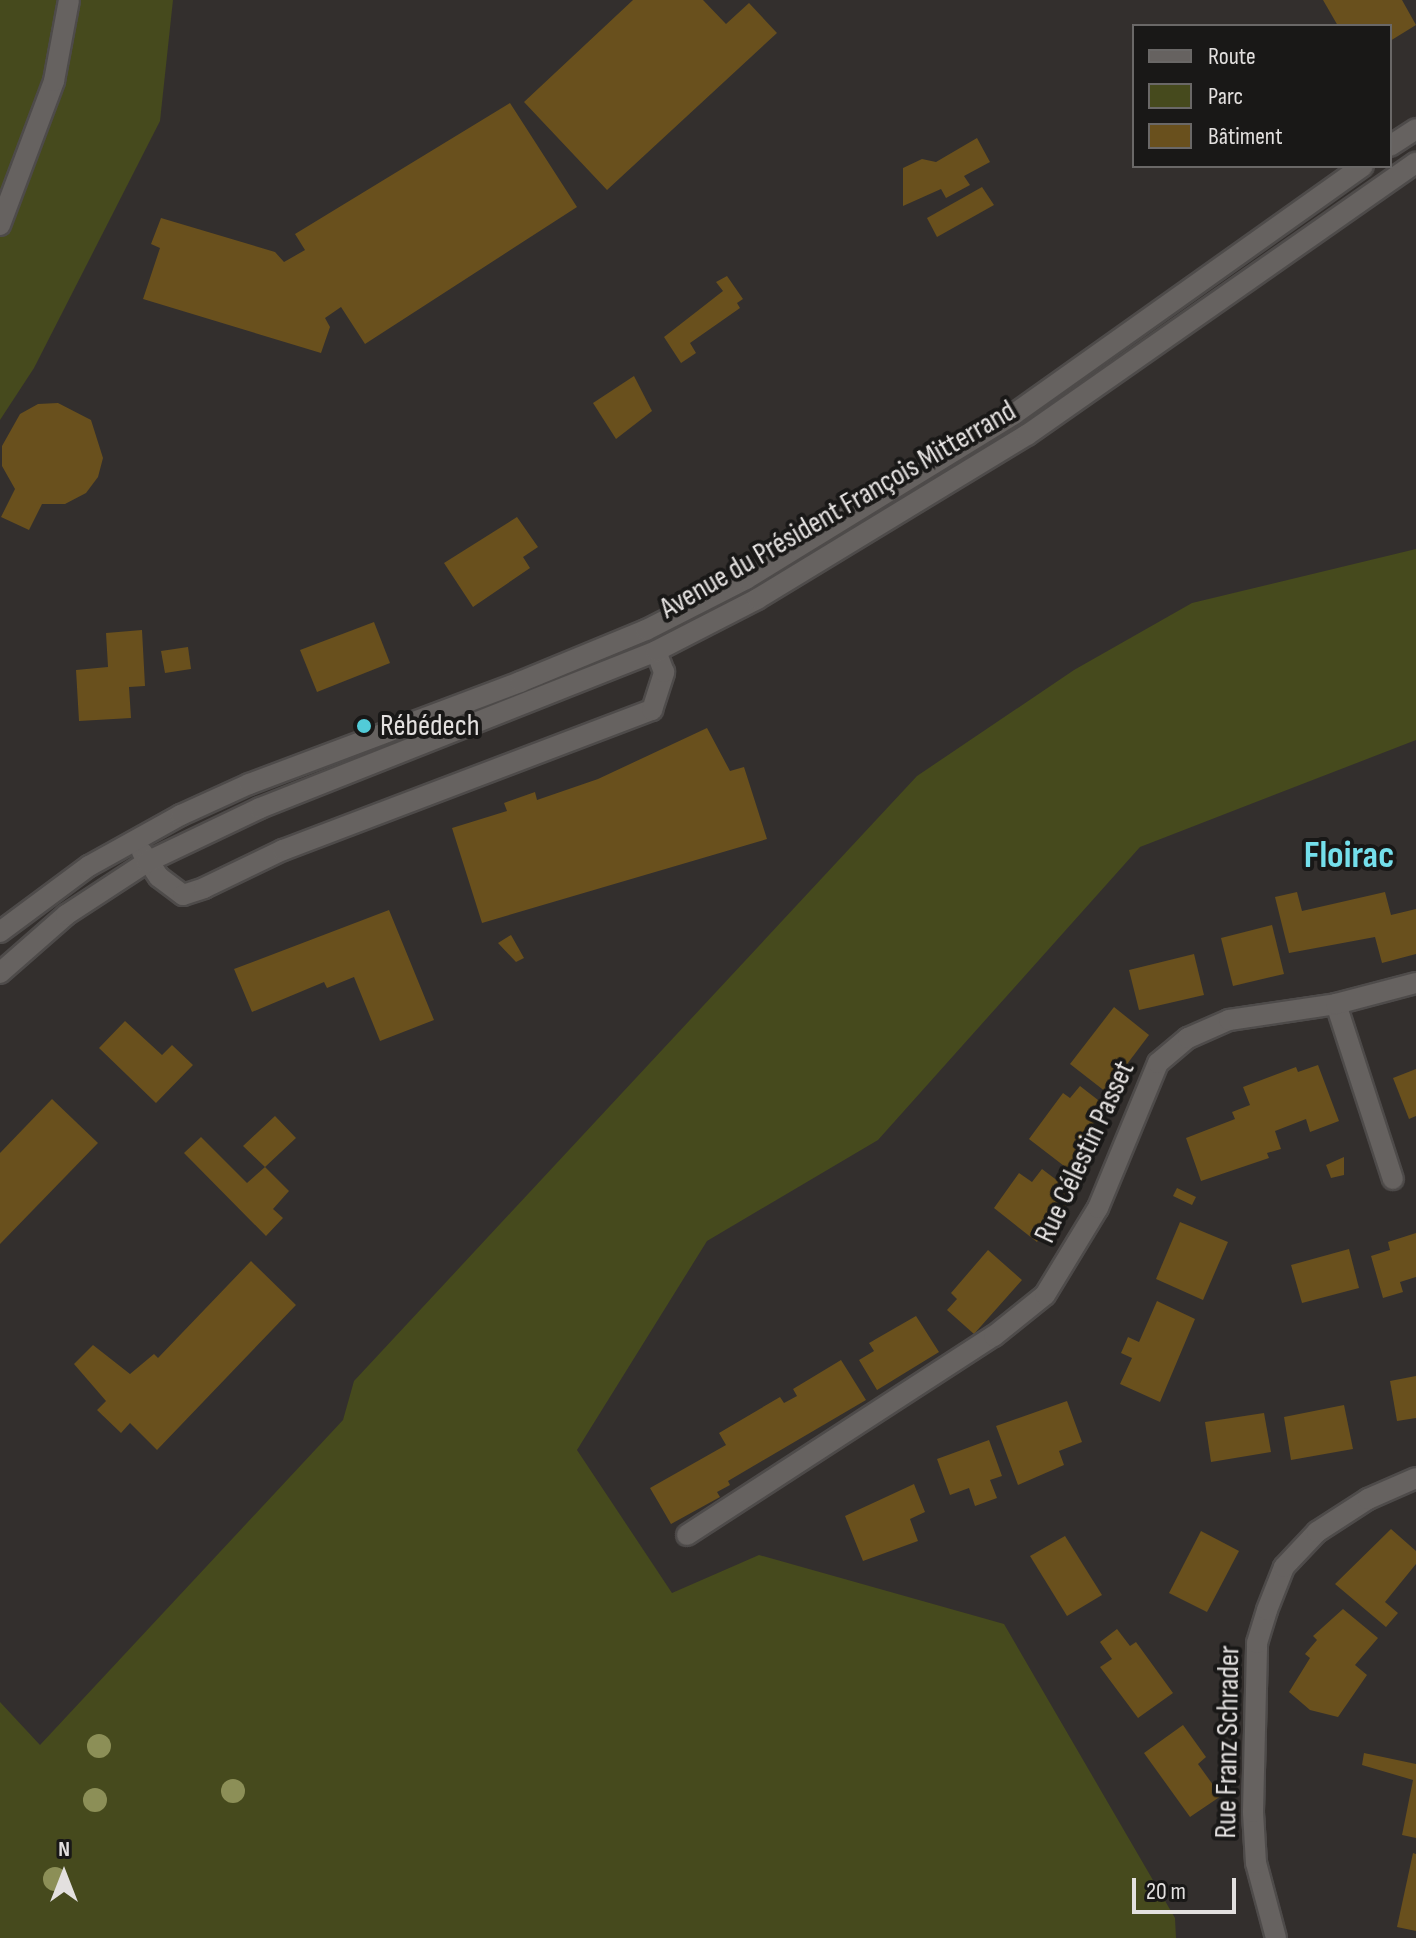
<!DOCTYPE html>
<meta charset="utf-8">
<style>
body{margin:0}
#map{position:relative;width:1416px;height:1938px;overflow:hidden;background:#332f2d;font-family:"Sofia Sans Condensed",sans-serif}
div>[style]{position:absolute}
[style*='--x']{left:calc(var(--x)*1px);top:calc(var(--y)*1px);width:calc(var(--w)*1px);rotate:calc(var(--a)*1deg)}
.green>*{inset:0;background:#464a1d}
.building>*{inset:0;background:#69501d}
.roads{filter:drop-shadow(2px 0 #4e4b4a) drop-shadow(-2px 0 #4e4b4a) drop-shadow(0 2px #4e4b4a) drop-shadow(0 -2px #4e4b4a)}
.minor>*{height:20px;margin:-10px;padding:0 10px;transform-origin:10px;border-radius:10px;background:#666260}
.trees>*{width:24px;height:24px;margin:-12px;border-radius:50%;background:#8c8f57}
.dots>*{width:22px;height:22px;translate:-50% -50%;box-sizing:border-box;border:4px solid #191817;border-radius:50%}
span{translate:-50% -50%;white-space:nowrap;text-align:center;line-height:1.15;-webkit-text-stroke:8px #191817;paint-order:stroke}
.street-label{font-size:30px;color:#e3e0df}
.poi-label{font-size:30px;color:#e3e0df}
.left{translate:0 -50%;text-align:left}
.district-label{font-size:38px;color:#74dfeb;font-weight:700}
.legend{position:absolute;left:1132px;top:24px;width:260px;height:144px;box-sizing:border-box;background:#191817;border:2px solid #6a6867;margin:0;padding:10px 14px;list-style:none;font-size:24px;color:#e3e0df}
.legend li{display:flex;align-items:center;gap:16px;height:40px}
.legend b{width:40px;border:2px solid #6a6867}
.north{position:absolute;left:24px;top:1834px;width:80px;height:80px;-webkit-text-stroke:6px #191817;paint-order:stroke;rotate:0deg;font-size:22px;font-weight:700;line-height:32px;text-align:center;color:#e3e0df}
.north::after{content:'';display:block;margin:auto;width:28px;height:36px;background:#e3e0df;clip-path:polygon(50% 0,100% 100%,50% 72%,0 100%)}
.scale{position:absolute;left:1132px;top:1878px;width:104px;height:36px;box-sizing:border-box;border:4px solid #e3e0df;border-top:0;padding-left:10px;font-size:24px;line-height:28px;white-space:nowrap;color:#e3e0df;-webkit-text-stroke:6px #191817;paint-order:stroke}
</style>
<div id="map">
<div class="green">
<div style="clip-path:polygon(0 0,173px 0,160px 121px,34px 368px,0 420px)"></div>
<div style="clip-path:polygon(1416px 549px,1416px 740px,1140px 847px,878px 1140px,707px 1241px,577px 1450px,672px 1593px,759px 1555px,1004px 1624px,1175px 1918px,1176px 1938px,0 1938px,0 1702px,40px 1745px,343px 1420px,354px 1381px,917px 776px,1074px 670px,1192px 603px)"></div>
</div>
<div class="building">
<div style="clip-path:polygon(633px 0,703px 0,726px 24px,749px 3px,777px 33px,607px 190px,524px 102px)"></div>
<div style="clip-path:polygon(1323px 0,1402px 0,1416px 25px,1390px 41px,1390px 26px,1338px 26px)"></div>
<div style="clip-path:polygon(510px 103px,577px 207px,365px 344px,341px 307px,325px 318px,330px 327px,321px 353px,143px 299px,160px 248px,151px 244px,161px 218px,275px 252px,284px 262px,305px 250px,295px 234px)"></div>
<div style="clip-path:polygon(977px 138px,990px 162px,964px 176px,970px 185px,946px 198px,941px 189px,903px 206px,903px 168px,922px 159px,936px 162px)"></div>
<div style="clip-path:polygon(982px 187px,994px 205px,937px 237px,927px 218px)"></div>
<div style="clip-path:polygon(727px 276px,743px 299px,737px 303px,740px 308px,690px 343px,696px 353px,681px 363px,664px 337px,723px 291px,716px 282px)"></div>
<div style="clip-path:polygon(634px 376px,652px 411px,616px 439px,593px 403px)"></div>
<div style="clip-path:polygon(58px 403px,91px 420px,103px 458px,98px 477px,86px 493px,65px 504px,42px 504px,29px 530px,1px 517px,15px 489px,2px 466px,2px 446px,20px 414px,38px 404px)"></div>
<div style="clip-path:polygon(517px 517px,538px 547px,523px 557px,530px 568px,473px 607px,444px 563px)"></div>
<div style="clip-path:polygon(374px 622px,390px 663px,317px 692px,300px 650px)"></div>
<div style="clip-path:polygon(142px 630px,145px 686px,129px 687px,131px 718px,79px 721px,76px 670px,108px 667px,106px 633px)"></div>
<div style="clip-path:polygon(188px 647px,191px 669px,165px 673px,161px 651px)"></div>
<div style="clip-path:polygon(707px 728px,730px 771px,744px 767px,767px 839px,482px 923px,452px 828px,507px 811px,504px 803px,535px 792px,537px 800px,598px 779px)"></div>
<div style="clip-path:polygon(1297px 892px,1302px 911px,1385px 892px,1391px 915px,1416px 909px,1416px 954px,1382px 963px,1375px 937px,1289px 953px,1275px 897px)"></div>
<div style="clip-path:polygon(389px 910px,434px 1020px,380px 1041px,354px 977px,327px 988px,324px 982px,252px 1012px,234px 969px)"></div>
<div style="clip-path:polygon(1272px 925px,1284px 974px,1233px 986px,1221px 938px)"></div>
<div style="clip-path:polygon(511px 935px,524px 958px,516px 962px,498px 943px)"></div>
<div style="clip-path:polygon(1194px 954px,1204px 995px,1139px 1010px,1129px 970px)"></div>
<div style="clip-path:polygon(1114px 1007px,1149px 1035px,1106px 1092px,1070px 1064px)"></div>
<div style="clip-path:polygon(125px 1021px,162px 1055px,172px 1045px,193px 1065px,156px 1103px,99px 1048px)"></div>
<div style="clip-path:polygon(1318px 1065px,1339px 1121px,1310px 1132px,1306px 1119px,1275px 1131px,1281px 1149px,1267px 1153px,1269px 1158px,1201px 1181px,1186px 1138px,1235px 1119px,1232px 1112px,1250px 1105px,1243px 1087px,1296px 1067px,1298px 1072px)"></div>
<div style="clip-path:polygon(1416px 1069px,1416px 1116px,1409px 1119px,1393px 1078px)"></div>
<div style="clip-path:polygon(1080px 1086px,1107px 1107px,1080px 1140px,1086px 1145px,1068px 1169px,1029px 1139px,1063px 1093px,1070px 1098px)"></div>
<div style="clip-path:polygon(52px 1099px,98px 1143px,0 1244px,0 1153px)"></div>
<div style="clip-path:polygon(275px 1116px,296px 1138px,265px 1167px,289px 1191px,273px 1209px,283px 1218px,266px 1236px,184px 1153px,201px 1137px,247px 1183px,265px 1167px,243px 1146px)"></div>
<div style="clip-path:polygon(1344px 1157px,1344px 1175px,1331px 1178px,1326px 1165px)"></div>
<div style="clip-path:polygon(1042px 1169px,1075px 1194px,1037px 1242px,994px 1208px,1019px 1173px,1032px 1182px)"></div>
<div style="clip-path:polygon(1177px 1188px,1196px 1197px,1192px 1205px,1173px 1196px)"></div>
<div style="clip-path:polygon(1180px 1222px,1228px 1242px,1203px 1300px,1156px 1279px)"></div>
<div style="clip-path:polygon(1416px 1233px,1416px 1277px,1400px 1282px,1403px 1292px,1383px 1298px,1371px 1256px,1390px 1250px,1388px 1242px)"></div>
<div style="clip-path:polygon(1349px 1249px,1359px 1288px,1302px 1303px,1291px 1265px)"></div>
<div style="clip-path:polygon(988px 1250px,1022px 1280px,974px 1334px,947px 1310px,957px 1299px,951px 1293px)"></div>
<div style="clip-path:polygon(251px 1261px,296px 1305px,157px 1450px,130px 1423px,121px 1433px,97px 1410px,106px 1401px,74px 1364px,93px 1345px,130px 1374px,154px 1354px,158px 1358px)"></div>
<div style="clip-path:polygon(1157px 1301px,1195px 1319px,1160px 1402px,1120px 1384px,1132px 1358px,1121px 1353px,1128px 1337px,1139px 1342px)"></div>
<div style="clip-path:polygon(916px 1316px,939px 1352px,877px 1390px,859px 1360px,874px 1351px,869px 1343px)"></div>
<div style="clip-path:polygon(841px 1360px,866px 1400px,728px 1481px,730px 1485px,717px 1492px,720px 1497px,671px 1524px,650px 1488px,726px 1445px,719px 1433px,780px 1397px,784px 1403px,797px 1396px,793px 1389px)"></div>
<div style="clip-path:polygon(1416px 1376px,1416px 1418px,1397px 1421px,1390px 1381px)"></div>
<div style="clip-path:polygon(1067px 1401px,1082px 1442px,1059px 1451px,1064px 1465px,1018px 1485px,996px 1426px)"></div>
<div style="clip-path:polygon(1344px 1405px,1353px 1449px,1291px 1460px,1284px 1417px)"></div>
<div style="clip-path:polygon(1264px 1413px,1271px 1452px,1211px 1462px,1205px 1422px)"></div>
<div style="clip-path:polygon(989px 1440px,1002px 1476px,990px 1480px,997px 1498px,975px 1506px,969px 1488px,950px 1495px,937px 1459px)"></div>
<div style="clip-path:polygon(914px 1484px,925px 1512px,910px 1519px,918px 1541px,863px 1561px,845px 1516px)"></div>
<div style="clip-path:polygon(1391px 1529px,1416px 1551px,1416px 1564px,1385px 1602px,1398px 1613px,1386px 1627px,1335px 1584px)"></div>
<div style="clip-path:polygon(1201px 1531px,1239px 1551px,1207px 1612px,1169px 1593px)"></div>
<div style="clip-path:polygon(1065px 1536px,1102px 1595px,1067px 1616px,1030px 1556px)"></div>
<div style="clip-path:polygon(1343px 1609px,1378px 1638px,1355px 1665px,1367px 1675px,1338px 1717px,1310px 1710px,1289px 1692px,1310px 1658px,1305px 1654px,1317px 1640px,1313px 1636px)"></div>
<div style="clip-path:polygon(1117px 1629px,1130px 1646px,1136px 1642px,1173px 1693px,1138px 1718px,1100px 1667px,1112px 1659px,1100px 1642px)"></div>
<div style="clip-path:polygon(1183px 1725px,1206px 1757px,1198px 1764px,1221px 1796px,1190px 1817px,1144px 1753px)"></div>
<div style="clip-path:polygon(1364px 1753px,1416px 1764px,1416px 1838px,1402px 1835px,1413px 1780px,1362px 1765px)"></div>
<div style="clip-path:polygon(1413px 1853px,1416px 1854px,1416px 1931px,1397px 1927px)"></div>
</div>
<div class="roads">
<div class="minor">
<div style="--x:1390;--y:146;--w:31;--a:-33"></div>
<div style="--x:0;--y:225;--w:154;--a:-69.4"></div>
<div style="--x:54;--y:81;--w:82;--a:-79.5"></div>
<div style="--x:142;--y:852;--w:30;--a:56"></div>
<div style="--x:159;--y:877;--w:30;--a:37"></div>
<div style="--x:183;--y:895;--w:22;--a:-18"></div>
<div style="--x:204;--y:888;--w:88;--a:-25.7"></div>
<div style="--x:283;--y:850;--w:395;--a:-20.8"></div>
<div style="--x:652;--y:710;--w:40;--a:-72"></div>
<div style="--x:664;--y:672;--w:22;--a:-111"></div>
<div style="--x:0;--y:932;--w:111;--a:-36.6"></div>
<div style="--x:89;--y:866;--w:105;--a:-29"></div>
<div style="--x:181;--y:815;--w:75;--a:-24.5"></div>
<div style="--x:249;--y:784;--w:290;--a:-20.6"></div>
<div style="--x:520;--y:682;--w:136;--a:-22.4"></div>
<div style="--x:646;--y:630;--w:112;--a:-27"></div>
<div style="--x:746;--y:579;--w:315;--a:-31.6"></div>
<div style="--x:1014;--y:414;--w:428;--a:-35.4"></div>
<div style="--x:0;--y:973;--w:88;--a:-41.3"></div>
<div style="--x:66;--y:915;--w:97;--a:-33.2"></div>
<div style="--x:147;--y:862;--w:125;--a:-25.5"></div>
<div style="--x:260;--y:808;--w:426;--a:-21.6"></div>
<div style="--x:656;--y:651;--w:114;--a:-27.2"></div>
<div style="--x:757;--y:599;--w:316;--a:-31.3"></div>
<div style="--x:1027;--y:435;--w:475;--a:-35"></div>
<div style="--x:1336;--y:1004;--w:184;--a:72"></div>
<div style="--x:687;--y:1535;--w:366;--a:-33"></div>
<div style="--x:994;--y:1336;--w:65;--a:-38.8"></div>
<div style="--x:1045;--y:1295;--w:102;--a:-58.7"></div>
<div style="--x:1098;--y:1208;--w:157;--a:-67.5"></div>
<div style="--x:1158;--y:1063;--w:39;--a:-40"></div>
<div style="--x:1188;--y:1038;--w:45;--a:-23.7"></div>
<div style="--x:1229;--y:1020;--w:108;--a:-8.5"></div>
<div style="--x:1336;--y:1004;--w:83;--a:-14.7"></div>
<div style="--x:1276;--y:1938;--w:78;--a:-104.9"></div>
<div style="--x:1256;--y:1863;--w:51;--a:-93.4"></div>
<div style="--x:1253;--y:1812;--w:169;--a:-88.6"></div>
<div style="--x:1257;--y:1643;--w:34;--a:-73"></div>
<div style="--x:1267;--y:1610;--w:46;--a:-68.4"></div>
<div style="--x:1284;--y:1567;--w:48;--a:-46.7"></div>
<div style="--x:1317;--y:1532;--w:61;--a:-32.9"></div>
<div style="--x:1368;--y:1499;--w:52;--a:-23.6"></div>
</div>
</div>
<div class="trees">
<div style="left:99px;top:1746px"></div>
<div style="left:233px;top:1791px"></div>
<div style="left:95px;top:1800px"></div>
<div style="left:55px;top:1879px"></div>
</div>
<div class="dots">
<div style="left:364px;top:726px;background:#52cbd8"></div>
</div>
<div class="street-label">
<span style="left:838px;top:510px;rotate:-30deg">Avenue du Président François Mitterrand</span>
<span style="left:1085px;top:1152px;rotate:-65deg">Rue Célestin Passet</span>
<span style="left:1228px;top:1742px;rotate:-89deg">Rue Franz Schrader</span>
</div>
<div class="poi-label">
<span class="left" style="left:380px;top:726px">Rébédech</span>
</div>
<div class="district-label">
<span style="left:1349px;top:856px">Floirac</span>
</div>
<ul class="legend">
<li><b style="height:10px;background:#666260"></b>Route</li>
<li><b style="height:22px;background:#464a1d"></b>Parc</li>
<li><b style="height:22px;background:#69501d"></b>Bâtiment</li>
</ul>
<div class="north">N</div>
<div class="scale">20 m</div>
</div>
